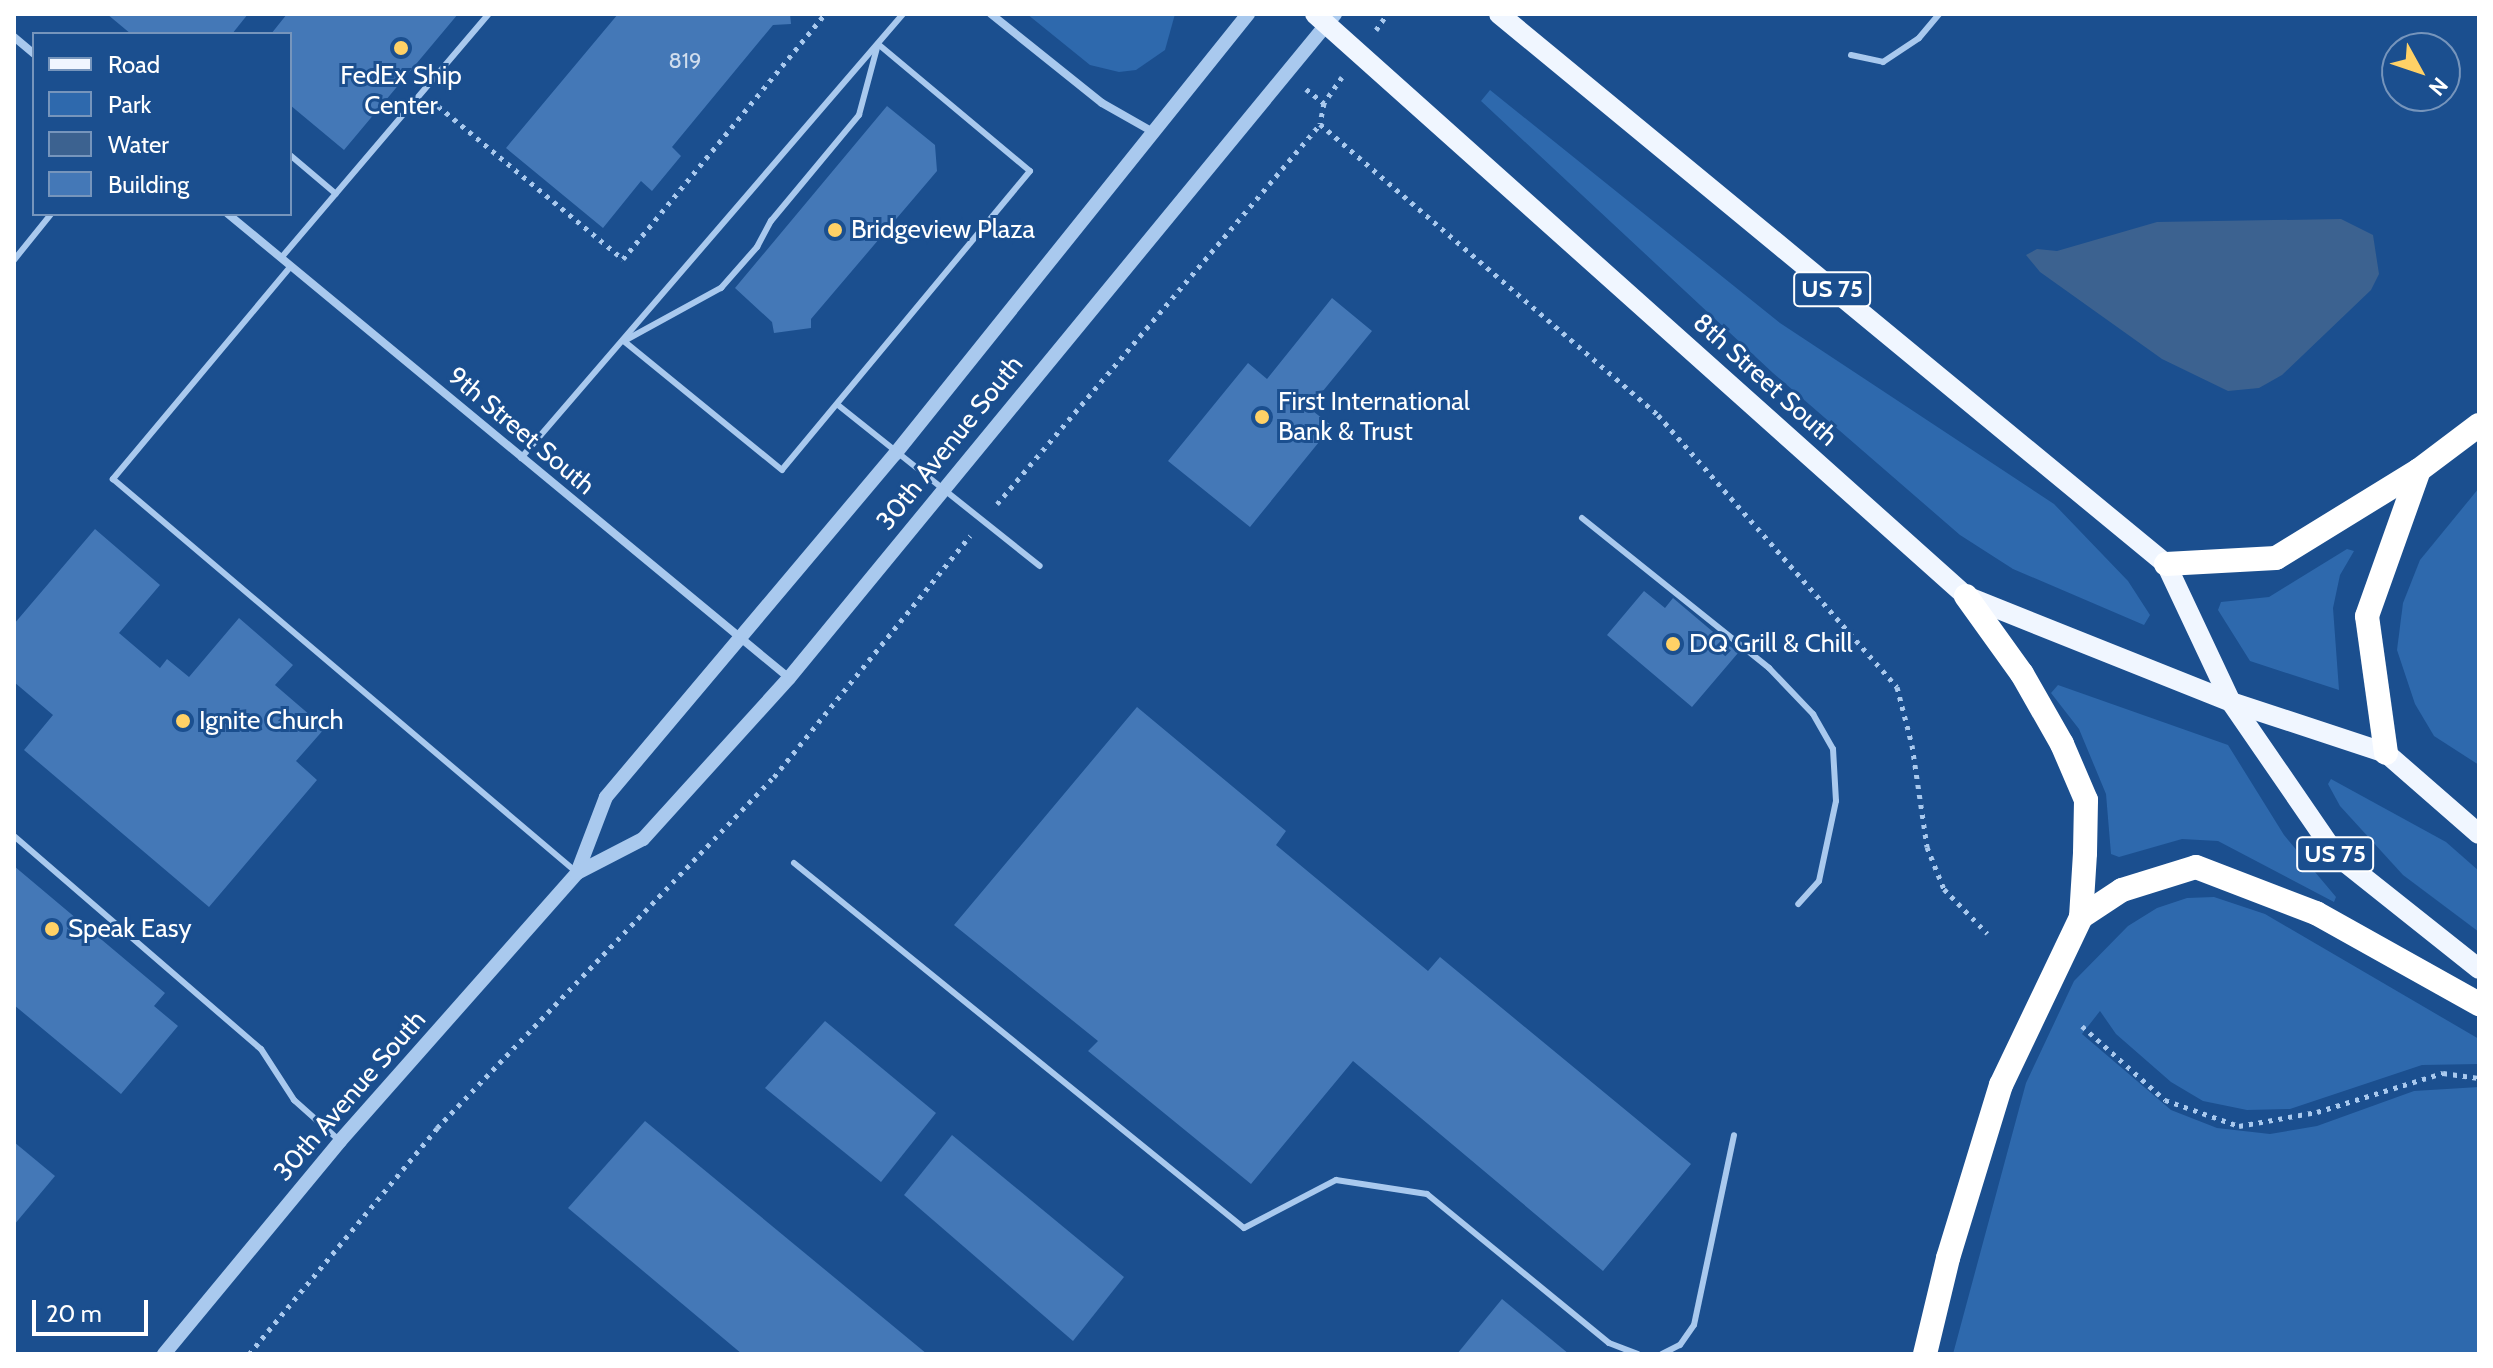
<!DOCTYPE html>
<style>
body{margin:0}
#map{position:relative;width:2493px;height:1368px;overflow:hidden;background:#1b4f8f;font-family:Cabin,sans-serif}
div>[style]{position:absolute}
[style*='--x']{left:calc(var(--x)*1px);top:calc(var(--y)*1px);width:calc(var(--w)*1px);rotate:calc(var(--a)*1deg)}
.green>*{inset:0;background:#2e69ad}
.water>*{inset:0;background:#3c6290}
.building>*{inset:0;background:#4478b7}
.path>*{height:5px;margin-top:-2.5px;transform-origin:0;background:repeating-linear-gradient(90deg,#a9c9ee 0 4px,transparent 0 10px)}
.service>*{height:6px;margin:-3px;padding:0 3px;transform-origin:3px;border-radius:3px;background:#a9c9ee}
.minor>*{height:8px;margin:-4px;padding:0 4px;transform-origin:4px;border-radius:4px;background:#a9c9ee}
.tertiary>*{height:14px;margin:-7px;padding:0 7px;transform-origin:7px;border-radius:7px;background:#a9c9ee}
.primary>*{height:20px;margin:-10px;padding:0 10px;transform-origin:10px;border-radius:10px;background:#f0f6ff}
.motorway>*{height:24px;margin:-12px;padding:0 12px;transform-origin:12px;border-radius:12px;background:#fff}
.dots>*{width:22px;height:22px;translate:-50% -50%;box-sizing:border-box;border:4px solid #1b4f8f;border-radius:50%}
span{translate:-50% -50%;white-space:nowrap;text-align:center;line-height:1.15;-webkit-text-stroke:6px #1b4f8f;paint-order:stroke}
.number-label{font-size:22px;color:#d0dded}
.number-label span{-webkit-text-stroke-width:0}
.shield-label span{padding:2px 6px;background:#1b4f8f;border:2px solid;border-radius:6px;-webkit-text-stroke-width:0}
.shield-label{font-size:24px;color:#fff;font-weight:700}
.poi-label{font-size:26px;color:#fff}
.left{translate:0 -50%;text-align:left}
.street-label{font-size:26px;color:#fff}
.frame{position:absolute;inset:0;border:16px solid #fff;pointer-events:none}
.legend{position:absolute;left:32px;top:32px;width:260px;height:184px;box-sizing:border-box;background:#1b4f8f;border:2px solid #7695bc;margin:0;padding:10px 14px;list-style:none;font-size:24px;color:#fff}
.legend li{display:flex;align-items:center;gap:16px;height:40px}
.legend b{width:40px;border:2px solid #7695bc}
.north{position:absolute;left:2381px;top:32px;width:80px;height:80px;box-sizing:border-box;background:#1b4f8f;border:2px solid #7695bc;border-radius:50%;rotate:130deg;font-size:22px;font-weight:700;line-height:32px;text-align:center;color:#fff}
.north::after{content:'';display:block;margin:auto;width:28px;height:36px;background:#ffd166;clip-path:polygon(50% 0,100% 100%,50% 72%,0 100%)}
.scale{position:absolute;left:32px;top:1300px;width:116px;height:36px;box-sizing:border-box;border:4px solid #fff;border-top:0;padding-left:10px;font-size:24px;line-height:28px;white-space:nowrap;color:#fff;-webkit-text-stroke:6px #1b4f8f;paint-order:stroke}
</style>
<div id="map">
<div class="green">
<div style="clip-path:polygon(1027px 14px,1175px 14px,1165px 50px,1136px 70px,1119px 72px,1090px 65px)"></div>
<div style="clip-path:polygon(1490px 90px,1780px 323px,2054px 504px,2128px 581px,2150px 615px,2144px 625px,2013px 569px,1960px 535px,1773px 373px,1481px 101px)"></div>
<div style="clip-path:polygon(2479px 488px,2479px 765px,2434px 736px,2415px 704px,2397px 650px,2403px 603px,2420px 560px)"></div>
<div style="clip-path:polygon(2347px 549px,2354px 551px,2340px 575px,2333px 608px,2339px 690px,2250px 661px,2218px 610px,2221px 602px,2269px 597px)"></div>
<div style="clip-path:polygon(2058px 685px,2228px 745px,2284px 835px,2336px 897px,2334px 902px,2218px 841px,2182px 839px,2119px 857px,2111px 854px,2106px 794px,2079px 729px,2051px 693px)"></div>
<div style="clip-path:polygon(2331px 779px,2446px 842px,2479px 871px,2479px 932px,2403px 875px,2340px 806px,2328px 784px)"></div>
<div style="clip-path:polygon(2214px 897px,2265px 914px,2479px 1039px,2479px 1064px,2422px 1065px,2290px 1109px,2247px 1110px,2203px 1101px,2171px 1082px,2116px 1034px,2100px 1011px,2082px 1034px,2171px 1110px,2217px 1128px,2270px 1134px,2317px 1126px,2414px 1091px,2479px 1087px,2479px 1354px,1953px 1354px,2026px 1083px,2074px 981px,2128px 926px,2157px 908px,2187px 898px)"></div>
</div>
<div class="water">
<div style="clip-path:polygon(2341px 219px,2373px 235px,2379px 274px,2371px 290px,2282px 375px,2259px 388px,2228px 391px,2162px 359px,2040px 272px,2026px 255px,2037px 249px,2057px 251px,2157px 222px)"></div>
</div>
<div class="building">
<div style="clip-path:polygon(107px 14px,248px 14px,232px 34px,131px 34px)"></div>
<div style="clip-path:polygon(287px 14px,458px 14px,344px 150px,290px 105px,290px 34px,271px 34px)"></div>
<div style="clip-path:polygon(618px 14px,790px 14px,791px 24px,773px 25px,672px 147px,681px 156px,652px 191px,641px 181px,603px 228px,506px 148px)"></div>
<div style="clip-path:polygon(887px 106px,935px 145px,937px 171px,811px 319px,811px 328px,774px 333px,772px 322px,735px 288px)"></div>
<div style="clip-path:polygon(1332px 298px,1372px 331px,1309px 408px,1332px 426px,1250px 527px,1168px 461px,1248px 363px,1267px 379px)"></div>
<div style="clip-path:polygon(95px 529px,160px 585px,119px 633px,160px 668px,167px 659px,189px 677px,239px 618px,293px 665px,275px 685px,325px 728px,296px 761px,317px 780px,209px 907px,24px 750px,53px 715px,14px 682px,14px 624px)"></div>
<div style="clip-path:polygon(1644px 591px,1665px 608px,1673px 598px,1738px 653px,1692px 707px,1607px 635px)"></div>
<div style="clip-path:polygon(1137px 707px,1286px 831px,1276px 845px,1428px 971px,1440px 957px,1691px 1164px,1603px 1271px,1353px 1061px,1251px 1184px,1088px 1051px,1098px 1041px,954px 925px)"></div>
<div style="clip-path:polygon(14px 866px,165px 993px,154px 1006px,178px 1026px,121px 1094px,14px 1005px)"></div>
<div style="clip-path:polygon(825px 1021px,936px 1113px,881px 1182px,765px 1088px)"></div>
<div style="clip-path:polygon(645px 1121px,927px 1354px,742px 1354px,568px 1208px)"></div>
<div style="clip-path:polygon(952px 1135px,1124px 1277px,1073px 1341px,904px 1195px)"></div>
<div style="clip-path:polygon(14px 1142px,55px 1176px,14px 1225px)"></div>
<div style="clip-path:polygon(1502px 1299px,1569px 1354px,1457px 1354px)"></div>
</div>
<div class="path">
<div style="--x:1376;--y:30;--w:19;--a:-55"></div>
<div style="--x:1342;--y:77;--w:32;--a:125"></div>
<div style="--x:1324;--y:103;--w:21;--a:101"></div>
<div style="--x:1320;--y:124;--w:446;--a:40.7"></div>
<div style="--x:1658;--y:415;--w:362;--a:48.7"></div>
<div style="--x:1897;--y:687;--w:60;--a:75.5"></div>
<div style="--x:1912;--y:745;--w:103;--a:81.6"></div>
<div style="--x:1927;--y:847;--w:45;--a:68"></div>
<div style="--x:1944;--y:889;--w:62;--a:45.7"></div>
<div style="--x:1306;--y:89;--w:23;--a:38"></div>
<div style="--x:438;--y:106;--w:240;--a:39.6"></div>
<div style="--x:623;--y:259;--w:318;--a:-50.5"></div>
<div style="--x:997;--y:504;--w:499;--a:-49.6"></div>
<div style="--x:2082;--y:1026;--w:111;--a:41.7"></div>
<div style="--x:2165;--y:1100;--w:78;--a:19.4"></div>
<div style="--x:2239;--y:1126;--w:79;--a:-10.2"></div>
<div style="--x:2317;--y:1112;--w:132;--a:-17.2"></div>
<div style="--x:2443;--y:1073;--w:36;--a:8"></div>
<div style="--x:249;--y:1354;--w:294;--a:-50.2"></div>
<div style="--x:437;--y:1128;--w:487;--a:-46.2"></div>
<div style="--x:774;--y:777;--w:311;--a:-50.9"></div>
</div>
<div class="service">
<div style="--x:878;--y:44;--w:198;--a:39.9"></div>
<div style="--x:1030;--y:171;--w:388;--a:129.7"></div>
<div style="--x:782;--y:470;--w:204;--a:-140.8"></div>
<div style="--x:624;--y:341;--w:111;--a:-28.7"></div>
<div style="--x:721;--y:288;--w:55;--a:-48.7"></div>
<div style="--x:757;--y:247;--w:30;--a:-62"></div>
<div style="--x:771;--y:221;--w:138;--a:-50.3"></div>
<div style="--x:859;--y:115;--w:73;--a:-75"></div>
<div style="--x:1851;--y:55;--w:33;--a:12"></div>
<div style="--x:1883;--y:62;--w:43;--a:-33.7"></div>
<div style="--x:1919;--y:38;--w:31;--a:-50"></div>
<div style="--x:290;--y:155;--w:60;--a:40.3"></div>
<div style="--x:281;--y:258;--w:321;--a:-49.6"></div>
<div style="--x:14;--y:260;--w:59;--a:-51.2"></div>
<div style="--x:291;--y:266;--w:278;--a:129.9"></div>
<div style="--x:113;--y:479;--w:606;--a:40.31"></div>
<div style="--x:838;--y:405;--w:258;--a:38.6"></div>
<div style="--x:521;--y:458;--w:586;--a:-49.29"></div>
<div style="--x:1582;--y:518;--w:240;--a:38.7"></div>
<div style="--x:1769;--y:668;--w:64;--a:46.3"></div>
<div style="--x:1813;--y:714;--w:40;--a:60.3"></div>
<div style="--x:1833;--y:749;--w:52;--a:86.7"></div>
<div style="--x:1836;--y:801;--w:82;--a:102"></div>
<div style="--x:1819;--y:881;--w:31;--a:132"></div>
<div style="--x:14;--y:836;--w:326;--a:40.8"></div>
<div style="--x:261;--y:1049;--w:61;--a:57.1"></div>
<div style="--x:294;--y:1100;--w:62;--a:41.7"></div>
<div style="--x:794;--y:863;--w:579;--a:39.05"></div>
<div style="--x:1244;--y:1228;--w:104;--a:-27.6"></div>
<div style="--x:1336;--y:1180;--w:92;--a:8.7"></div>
<div style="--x:1427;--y:1194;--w:235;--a:39.3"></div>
<div style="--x:1609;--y:1343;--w:31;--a:21"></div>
<div style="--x:1662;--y:1354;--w:20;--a:-27"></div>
<div style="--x:1680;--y:1345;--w:24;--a:-55"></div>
<div style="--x:1694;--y:1325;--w:194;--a:-78.1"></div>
</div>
<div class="minor">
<div style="--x:991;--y:14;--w:142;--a:38.7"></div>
<div style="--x:1102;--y:103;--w:59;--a:29.6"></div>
<div style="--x:14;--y:37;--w:26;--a:40"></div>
<div style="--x:228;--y:214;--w:728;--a:39.59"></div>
</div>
<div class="tertiary">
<div style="--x:577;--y:873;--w:81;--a:-69.1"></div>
<div style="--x:606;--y:797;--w:449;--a:-49.9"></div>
<div style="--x:895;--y:454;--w:564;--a:-51.26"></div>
<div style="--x:164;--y:1354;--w:276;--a:-50.4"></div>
<div style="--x:340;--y:1141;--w:358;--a:-48.5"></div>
<div style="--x:577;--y:873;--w:74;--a:-27.3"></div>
<div style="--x:643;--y:839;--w:217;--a:-47.8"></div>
<div style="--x:789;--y:678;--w:860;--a:-50.57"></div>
</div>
<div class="primary">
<div style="--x:1315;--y:14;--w:873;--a:41.8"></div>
<div style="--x:1966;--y:596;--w:285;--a:21.8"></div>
<div style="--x:2231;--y:702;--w:163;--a:18.2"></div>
<div style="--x:2386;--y:753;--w:123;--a:41.1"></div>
<div style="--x:1499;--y:14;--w:865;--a:39.51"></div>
<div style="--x:2166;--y:564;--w:153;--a:64.8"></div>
<div style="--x:2231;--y:702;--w:187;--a:55.5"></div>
<div style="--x:2337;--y:856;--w:181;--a:38.5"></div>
</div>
<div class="motorway">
<div style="--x:2166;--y:564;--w:110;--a:-3.1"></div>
<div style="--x:2276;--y:558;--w:168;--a:-31.6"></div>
<div style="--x:2419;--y:470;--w:75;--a:-36.9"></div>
<div style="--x:2386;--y:753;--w:138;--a:-97.9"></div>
<div style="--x:2367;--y:616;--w:155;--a:-70.4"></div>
<div style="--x:2081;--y:917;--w:49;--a:-33.4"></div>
<div style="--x:2122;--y:890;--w:77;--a:-17.3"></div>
<div style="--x:2196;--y:867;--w:129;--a:21"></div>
<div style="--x:2316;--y:913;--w:187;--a:29.2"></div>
<div style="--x:1925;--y:1354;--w:99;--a:-76.5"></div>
<div style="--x:1948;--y:1258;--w:181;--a:-73"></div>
<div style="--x:2001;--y:1085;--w:186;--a:-64.5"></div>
<div style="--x:2081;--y:917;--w:64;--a:-86.4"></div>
<div style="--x:2085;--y:853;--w:53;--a:-88.9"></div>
<div style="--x:2086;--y:800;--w:61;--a:-113.2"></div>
<div style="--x:2062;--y:744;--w:81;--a:-119.7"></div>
<div style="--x:2022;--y:674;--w:96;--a:-125.7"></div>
</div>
<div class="dots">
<div style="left:401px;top:48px;background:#ffd166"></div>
<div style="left:835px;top:230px;background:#ffd166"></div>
<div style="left:1262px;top:417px;background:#ffd166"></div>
<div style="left:1673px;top:644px;background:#ffd166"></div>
<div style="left:183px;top:721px;background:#ffd166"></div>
<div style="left:52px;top:929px;background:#ffd166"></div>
</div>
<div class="number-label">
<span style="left:685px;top:61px">819</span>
</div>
<div class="shield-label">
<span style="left:1832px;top:289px">US 75</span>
<span style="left:2335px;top:854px">US 75</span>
</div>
<div class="poi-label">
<span style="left:401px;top:91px">FedEx Ship<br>Center</span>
<span class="left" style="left:851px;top:230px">Bridgeview Plaza</span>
<span class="left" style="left:1278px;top:417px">First International<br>Bank &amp; Trust</span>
<span class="left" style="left:1689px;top:644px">DQ Grill &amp; Chill</span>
<span class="left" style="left:199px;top:721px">Ignite Church</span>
<span class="left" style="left:68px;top:929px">Speak Easy</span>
</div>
<div class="street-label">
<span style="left:1765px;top:380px;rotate:42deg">8th Street South</span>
<span style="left:521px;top:431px;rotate:40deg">9th Street South</span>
<span style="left:950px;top:443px;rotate:-51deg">30th Avenue South</span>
<span style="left:350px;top:1096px;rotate:-49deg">30th Avenue South</span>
</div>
<div class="frame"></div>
<ul class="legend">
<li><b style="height:10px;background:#f0f6ff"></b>Road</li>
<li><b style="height:22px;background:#2e69ad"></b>Park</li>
<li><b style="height:22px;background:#3c6290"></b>Water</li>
<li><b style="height:22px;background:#4478b7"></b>Building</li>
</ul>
<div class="north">N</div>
<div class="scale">20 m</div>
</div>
